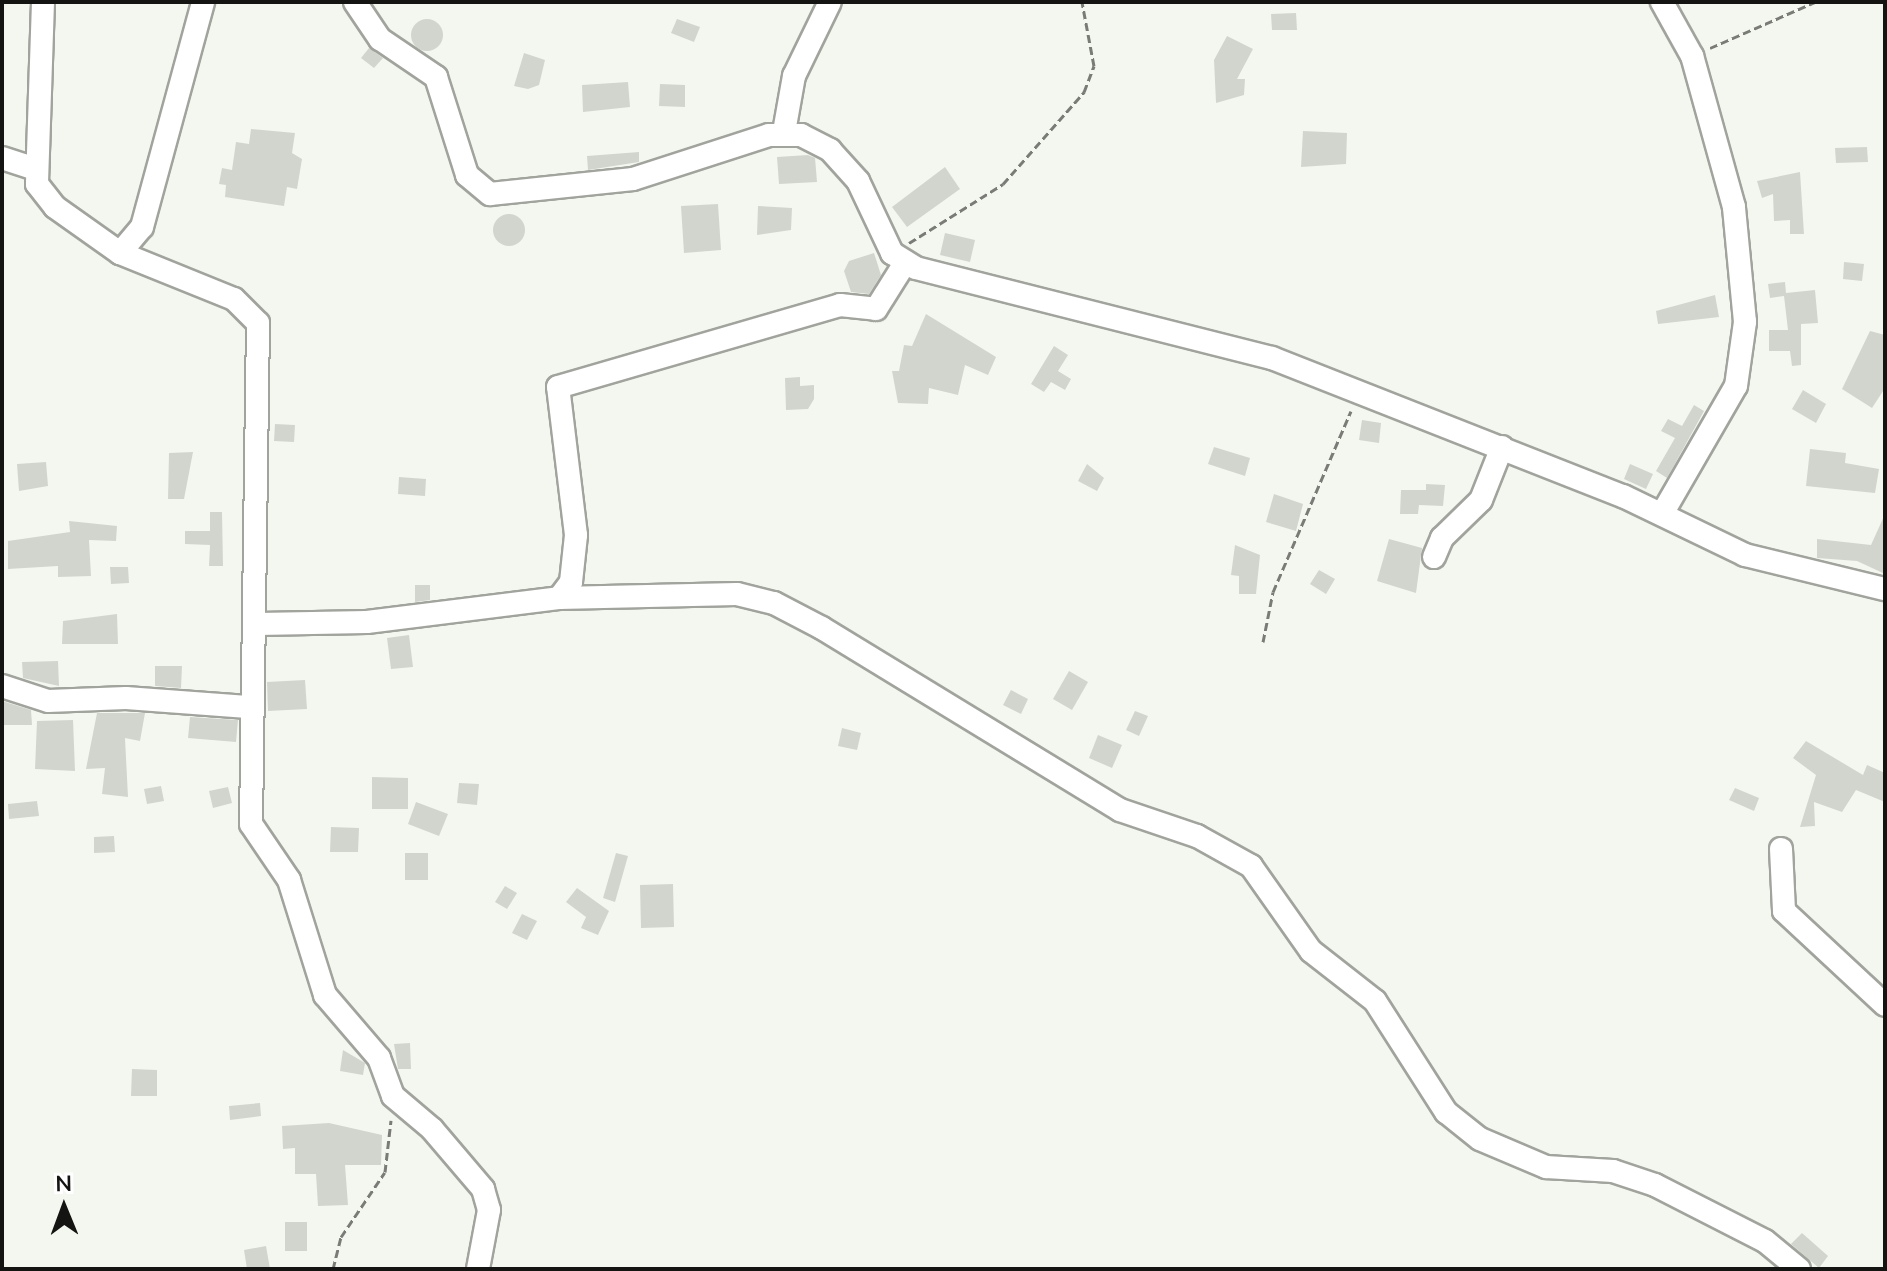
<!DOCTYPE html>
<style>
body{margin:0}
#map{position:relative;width:1887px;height:1271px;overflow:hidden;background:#f4f7f0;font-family:Mulish,sans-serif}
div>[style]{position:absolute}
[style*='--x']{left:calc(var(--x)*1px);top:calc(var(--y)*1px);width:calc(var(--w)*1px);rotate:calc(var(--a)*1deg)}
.building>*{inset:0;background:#d2d5ce}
.round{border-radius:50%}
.path>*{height:3px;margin-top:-1.5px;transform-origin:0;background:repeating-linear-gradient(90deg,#7a7b77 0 8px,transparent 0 12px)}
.roads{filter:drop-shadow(2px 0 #a1a39d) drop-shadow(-2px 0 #a1a39d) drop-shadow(0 2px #a1a39d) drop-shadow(0 -2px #a1a39d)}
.minor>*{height:22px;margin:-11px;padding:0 11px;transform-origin:11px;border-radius:11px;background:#fff}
span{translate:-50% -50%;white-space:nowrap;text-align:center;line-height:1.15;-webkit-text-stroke:6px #fff;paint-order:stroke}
.frame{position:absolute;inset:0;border:4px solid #141513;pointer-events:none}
.north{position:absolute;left:24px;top:1167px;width:80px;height:80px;-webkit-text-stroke:6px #fff;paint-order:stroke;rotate:359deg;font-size:22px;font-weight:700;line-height:32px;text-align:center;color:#141513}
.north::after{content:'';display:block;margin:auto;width:28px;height:36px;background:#141513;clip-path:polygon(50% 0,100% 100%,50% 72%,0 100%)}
</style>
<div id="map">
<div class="building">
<div style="clip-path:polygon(1296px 13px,1297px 30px,1272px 30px,1271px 14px)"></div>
<div style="clip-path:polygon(677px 19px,700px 27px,694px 42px,671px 33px)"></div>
<div class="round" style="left:411px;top:19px;width:32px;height:32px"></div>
<div style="clip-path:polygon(1227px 36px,1253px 49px,1237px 79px,1245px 79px,1244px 95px,1216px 103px,1214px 60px)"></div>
<div style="clip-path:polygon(369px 48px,383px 58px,374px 68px,361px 58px)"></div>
<div style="clip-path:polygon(524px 53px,545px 60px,539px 85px,528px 89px,514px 86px)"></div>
<div style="clip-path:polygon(628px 82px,630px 107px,583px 112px,582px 85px)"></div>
<div style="clip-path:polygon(660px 84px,685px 85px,685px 107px,659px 106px)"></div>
<div style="clip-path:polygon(251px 129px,295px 133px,292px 153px,302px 159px,297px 189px,287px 187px,284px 206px,225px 197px,226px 185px,219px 184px,222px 168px,232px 170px,236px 142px,249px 144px)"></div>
<div style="clip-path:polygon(1303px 131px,1347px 133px,1346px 164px,1301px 167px)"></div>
<div style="clip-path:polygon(1867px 147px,1868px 162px,1836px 163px,1835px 148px)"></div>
<div style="clip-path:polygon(639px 152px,639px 162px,588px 170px,587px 156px)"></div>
<div style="clip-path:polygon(808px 155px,815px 158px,817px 182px,779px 184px,777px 157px)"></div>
<div style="clip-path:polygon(945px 167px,960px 189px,907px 227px,892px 207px)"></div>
<div style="clip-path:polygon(1800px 172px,1804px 234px,1790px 234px,1790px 220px,1774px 221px,1773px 194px,1762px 198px,1757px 181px)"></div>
<div style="clip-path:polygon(718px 204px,721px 250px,684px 253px,681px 206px)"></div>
<div style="clip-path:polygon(758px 206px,792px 208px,791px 230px,757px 235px)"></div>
<div class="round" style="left:493px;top:214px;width:32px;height:32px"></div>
<div style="clip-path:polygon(945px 233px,975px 240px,970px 262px,940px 255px)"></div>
<div style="clip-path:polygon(874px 253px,881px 275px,869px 294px,851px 292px,844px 271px,849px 261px)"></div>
<div style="clip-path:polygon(1844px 262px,1864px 264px,1862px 281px,1843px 279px)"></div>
<div style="clip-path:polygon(1785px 282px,1786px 293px,1815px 290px,1818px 323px,1801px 324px,1801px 365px,1792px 366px,1790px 351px,1769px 351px,1769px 330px,1788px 330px,1784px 296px,1770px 298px,1768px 284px)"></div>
<div style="clip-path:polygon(1715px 295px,1719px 317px,1658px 324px,1656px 311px)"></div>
<div style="clip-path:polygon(926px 314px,996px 357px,988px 375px,965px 365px,958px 395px,929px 388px,928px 404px,898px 403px,892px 371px,899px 371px,904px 345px,912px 346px)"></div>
<div style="clip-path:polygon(1870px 331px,1885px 335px,1885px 388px,1872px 408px,1842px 389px)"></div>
<div style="clip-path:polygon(1054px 346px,1068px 355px,1058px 371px,1071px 379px,1065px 390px,1051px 382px,1044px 392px,1031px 384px)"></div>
<div style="clip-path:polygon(800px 377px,800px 386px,814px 385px,814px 399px,808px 409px,786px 410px,785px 378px)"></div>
<div style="clip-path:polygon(1803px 390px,1826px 404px,1816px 423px,1792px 409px)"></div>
<div style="clip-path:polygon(1694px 405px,1704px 411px,1667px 478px,1656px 471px,1675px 438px,1661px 431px,1668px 419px,1682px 426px)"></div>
<div style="clip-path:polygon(1362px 420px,1381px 423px,1379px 443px,1359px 440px)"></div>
<div style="clip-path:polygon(275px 424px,295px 425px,294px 442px,274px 441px)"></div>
<div style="clip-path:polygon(1214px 447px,1250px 458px,1245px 476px,1208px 464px)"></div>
<div style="clip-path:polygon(1810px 449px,1846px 453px,1845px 463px,1879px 469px,1875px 493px,1806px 486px)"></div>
<div style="clip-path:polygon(193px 452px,184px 499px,168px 499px,169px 453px)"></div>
<div style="clip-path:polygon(46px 462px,48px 486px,19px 491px,17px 464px)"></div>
<div style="clip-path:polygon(1087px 464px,1104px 478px,1097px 491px,1078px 481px)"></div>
<div style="clip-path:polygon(1630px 464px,1653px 474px,1646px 489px,1624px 479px)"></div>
<div style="clip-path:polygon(399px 477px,426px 479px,425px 496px,398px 494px)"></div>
<div style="clip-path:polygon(1426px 484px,1445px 485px,1443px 506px,1419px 505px,1418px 514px,1400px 514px,1401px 490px,1426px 490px)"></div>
<div style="clip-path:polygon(1274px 494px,1303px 504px,1296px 531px,1266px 522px)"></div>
<div style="clip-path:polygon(210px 512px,222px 512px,223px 566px,209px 566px,210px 545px,185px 544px,185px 531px,210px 531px)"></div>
<div style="clip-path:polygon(1885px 514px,1885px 574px,1857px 561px,1817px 558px,1817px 539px,1871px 545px)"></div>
<div style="clip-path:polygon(69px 521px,117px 526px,116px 541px,89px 540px,91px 576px,58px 577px,58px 566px,8px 569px,8px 541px,70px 532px)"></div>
<div style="clip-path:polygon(1389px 539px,1422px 548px,1416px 593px,1377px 581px)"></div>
<div style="clip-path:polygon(1235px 545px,1260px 555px,1256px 594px,1239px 594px,1239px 576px,1231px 575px)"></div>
<div style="clip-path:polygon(110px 567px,128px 567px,129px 583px,111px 584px)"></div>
<div style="clip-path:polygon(1319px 570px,1335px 579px,1326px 594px,1310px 584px)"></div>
<div style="clip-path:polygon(415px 585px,430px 585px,430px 600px,415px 602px)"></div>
<div style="clip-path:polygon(117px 614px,118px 644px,62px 644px,63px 621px)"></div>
<div style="clip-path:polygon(409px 635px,413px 667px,391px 669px,387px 638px)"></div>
<div style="clip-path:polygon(58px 661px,59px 686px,23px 678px,22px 662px)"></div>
<div style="clip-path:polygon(155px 666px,182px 666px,181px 688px,155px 686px)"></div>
<div style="clip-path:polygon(1069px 671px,1088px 682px,1072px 710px,1053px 699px)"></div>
<div style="clip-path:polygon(305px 680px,307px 709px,268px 711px,267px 682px)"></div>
<div style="clip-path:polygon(1011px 690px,1028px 699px,1021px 714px,1003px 705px)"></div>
<div style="clip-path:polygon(2px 701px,31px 710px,32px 725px,2px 725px)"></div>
<div style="clip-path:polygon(1135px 711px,1148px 716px,1139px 736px,1126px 730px)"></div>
<div style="clip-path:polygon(97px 713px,145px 713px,140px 741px,125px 738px,128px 797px,102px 794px,105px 768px,86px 769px)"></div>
<div style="clip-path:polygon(190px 717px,238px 720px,236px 742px,188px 738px)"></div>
<div style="clip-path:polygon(73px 720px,75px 771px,35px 769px,37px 721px)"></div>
<div style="clip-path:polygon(842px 728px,861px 733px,857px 750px,838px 746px)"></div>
<div style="clip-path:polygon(1098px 735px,1122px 745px,1112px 768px,1089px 758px)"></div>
<div style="clip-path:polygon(1806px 741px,1863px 775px,1867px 765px,1885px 773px,1885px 802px,1856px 790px,1842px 812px,1814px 802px,1815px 826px,1800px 827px,1816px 775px,1793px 758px)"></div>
<div style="clip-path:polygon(372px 777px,408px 778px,408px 809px,372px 809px)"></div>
<div style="clip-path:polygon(459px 783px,479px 784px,477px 805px,457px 803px)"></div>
<div style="clip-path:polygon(161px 786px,164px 801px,147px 804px,144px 789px)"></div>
<div style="clip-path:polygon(228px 787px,232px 803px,213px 808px,209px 791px)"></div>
<div style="clip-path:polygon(1735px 788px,1759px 798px,1754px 811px,1729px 800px)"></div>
<div style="clip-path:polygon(37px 801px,39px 816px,9px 819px,8px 804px)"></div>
<div style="clip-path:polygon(416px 802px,448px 814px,439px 836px,408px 824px)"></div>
<div style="clip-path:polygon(331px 827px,359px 828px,358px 852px,330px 852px)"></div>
<div style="clip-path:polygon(114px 836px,115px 852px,94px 853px,94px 837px)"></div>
<div style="clip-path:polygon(405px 853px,428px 853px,428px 880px,405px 880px)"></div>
<div style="clip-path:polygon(616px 853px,628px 856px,615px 902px,603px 898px)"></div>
<div style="clip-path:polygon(673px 884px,674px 927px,641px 928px,640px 885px)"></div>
<div style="clip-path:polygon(505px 886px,517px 893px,507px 909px,495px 902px)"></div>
<div style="clip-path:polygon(577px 888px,609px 911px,598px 935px,581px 928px,586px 917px,566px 902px)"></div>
<div style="clip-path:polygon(522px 914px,537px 921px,527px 940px,512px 933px)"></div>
<div style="clip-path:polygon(410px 1043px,411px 1069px,398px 1069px,394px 1044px)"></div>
<div style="clip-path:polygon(343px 1050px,365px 1063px,363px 1075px,340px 1071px)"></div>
<div style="clip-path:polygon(132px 1069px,157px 1070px,157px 1096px,131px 1096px)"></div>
<div style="clip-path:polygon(260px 1103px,261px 1116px,230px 1120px,229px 1106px)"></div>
<div style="clip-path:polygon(329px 1123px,382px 1135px,381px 1165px,345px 1165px,348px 1205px,318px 1206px,316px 1174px,295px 1174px,295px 1148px,283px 1149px,282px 1126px)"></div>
<div style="clip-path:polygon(285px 1222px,307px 1222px,307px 1251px,285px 1251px)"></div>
<div style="clip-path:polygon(1802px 1233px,1828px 1256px,1819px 1268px,1791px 1244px)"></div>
<div style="clip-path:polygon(266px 1246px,270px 1269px,247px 1269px,244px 1250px)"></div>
</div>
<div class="path">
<div style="--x:1710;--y:48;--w:115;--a:-23.7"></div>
<div style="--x:909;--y:243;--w:111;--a:-32.1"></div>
<div style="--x:1003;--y:184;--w:123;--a:-48.6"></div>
<div style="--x:1084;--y:92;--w:28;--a:-69"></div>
<div style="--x:1094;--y:66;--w:65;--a:-100.6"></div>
<div style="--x:1263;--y:642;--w:51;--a:-78.7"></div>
<div style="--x:1273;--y:592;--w:197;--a:-66.7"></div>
<div style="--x:333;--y:1269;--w:33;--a:-76"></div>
<div style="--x:341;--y:1237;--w:78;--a:-55.9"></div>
<div style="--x:385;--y:1172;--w:52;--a:-83.4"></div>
</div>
<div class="roads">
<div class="minor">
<div style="--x:43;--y:2;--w:182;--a:91.9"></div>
<div style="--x:37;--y:184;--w:29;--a:52"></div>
<div style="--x:55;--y:207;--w:80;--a:35.3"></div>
<div style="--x:120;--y:253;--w:123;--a:22"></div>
<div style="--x:234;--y:299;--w:34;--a:45"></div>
<div style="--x:258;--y:323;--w:501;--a:90.8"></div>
<div style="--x:251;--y:824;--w:68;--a:55.8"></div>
<div style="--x:289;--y:880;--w:121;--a:72.6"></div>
<div style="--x:325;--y:995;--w:83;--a:49.4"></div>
<div style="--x:379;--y:1058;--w:40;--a:69.8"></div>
<div style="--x:393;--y:1096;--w:51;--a:40.2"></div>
<div style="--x:432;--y:1129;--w:79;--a:49.6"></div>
<div style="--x:483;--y:1189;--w:22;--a:74"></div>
<div style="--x:489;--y:1210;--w:60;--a:100.6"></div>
<div style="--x:355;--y:2;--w:45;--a:56"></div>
<div style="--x:380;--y:39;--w:68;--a:34.2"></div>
<div style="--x:436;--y:77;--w:103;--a:72.4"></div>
<div style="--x:467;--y:175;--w:30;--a:40"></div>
<div style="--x:490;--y:194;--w:144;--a:-6"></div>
<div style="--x:633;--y:179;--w:143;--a:-17.9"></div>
<div style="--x:769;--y:135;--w:32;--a:0"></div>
<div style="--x:801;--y:135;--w:33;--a:27"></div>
<div style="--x:830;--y:150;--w:42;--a:47.9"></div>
<div style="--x:858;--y:181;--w:80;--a:64.7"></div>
<div style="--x:892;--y:253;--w:28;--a:32"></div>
<div style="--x:916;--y:268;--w:367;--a:14.2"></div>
<div style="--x:1272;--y:358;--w:377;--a:21.5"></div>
<div style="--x:1623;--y:496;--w:136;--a:25.8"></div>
<div style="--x:1745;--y:555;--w:144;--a:13.7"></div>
<div style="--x:784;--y:132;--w:57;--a:-79.9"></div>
<div style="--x:794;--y:76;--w:82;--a:-64.1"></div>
<div style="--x:2;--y:158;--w:33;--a:18"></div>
<div style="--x:120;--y:253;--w:34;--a:-50"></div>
<div style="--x:142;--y:227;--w:233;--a:-74.8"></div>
<div style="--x:1662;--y:514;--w:148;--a:-60"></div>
<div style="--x:1736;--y:386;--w:65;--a:-82"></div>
<div style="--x:1745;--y:322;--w:116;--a:-95.5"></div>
<div style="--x:1734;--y:207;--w:157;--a:-105.5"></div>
<div style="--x:1692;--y:56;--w:62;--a:-119.1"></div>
<div style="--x:1434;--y:557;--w:21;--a:-67"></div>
<div style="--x:1442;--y:538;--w:54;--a:-44.3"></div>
<div style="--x:1481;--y:500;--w:57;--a:-68.4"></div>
<div style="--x:559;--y:598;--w:178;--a:-1.3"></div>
<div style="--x:737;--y:594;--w:38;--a:14"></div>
<div style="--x:774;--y:603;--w:54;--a:27.5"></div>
<div style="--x:822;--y:628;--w:349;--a:31.4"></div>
<div style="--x:1120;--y:810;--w:81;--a:18.7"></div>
<div style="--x:1197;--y:836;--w:62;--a:29.1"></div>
<div style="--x:1251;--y:866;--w:104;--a:54.8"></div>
<div style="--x:1311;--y:951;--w:81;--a:38"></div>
<div style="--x:1375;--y:1001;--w:132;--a:57.4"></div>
<div style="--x:1446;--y:1112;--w:43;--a:38.5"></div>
<div style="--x:1480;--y:1139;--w:72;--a:23"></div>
<div style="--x:1546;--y:1167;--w:67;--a:3.4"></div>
<div style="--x:1613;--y:1171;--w:44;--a:18.4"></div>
<div style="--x:1655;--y:1185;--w:123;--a:27"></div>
<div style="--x:1765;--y:1241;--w:44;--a:39.5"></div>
<div style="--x:258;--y:624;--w:109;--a:-1.1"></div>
<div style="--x:367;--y:622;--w:193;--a:-7.1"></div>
<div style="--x:559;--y:598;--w:20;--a:-53"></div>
<div style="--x:571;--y:582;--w:47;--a:-83.9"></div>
<div style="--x:576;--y:535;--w:149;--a:-96.9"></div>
<div style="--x:558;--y:387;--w:294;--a:-16.2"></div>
<div style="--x:840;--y:305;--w:36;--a:6"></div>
<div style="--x:876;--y:309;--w:54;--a:-57.8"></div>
<div style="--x:2;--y:686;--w:48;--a:18.1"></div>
<div style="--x:48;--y:701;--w:78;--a:-2.2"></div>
<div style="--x:126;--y:698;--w:122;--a:4.2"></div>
<div style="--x:1781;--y:849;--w:62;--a:87.2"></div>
<div style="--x:1784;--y:911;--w:138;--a:42.9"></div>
</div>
</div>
<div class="frame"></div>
<div class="north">N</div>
</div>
